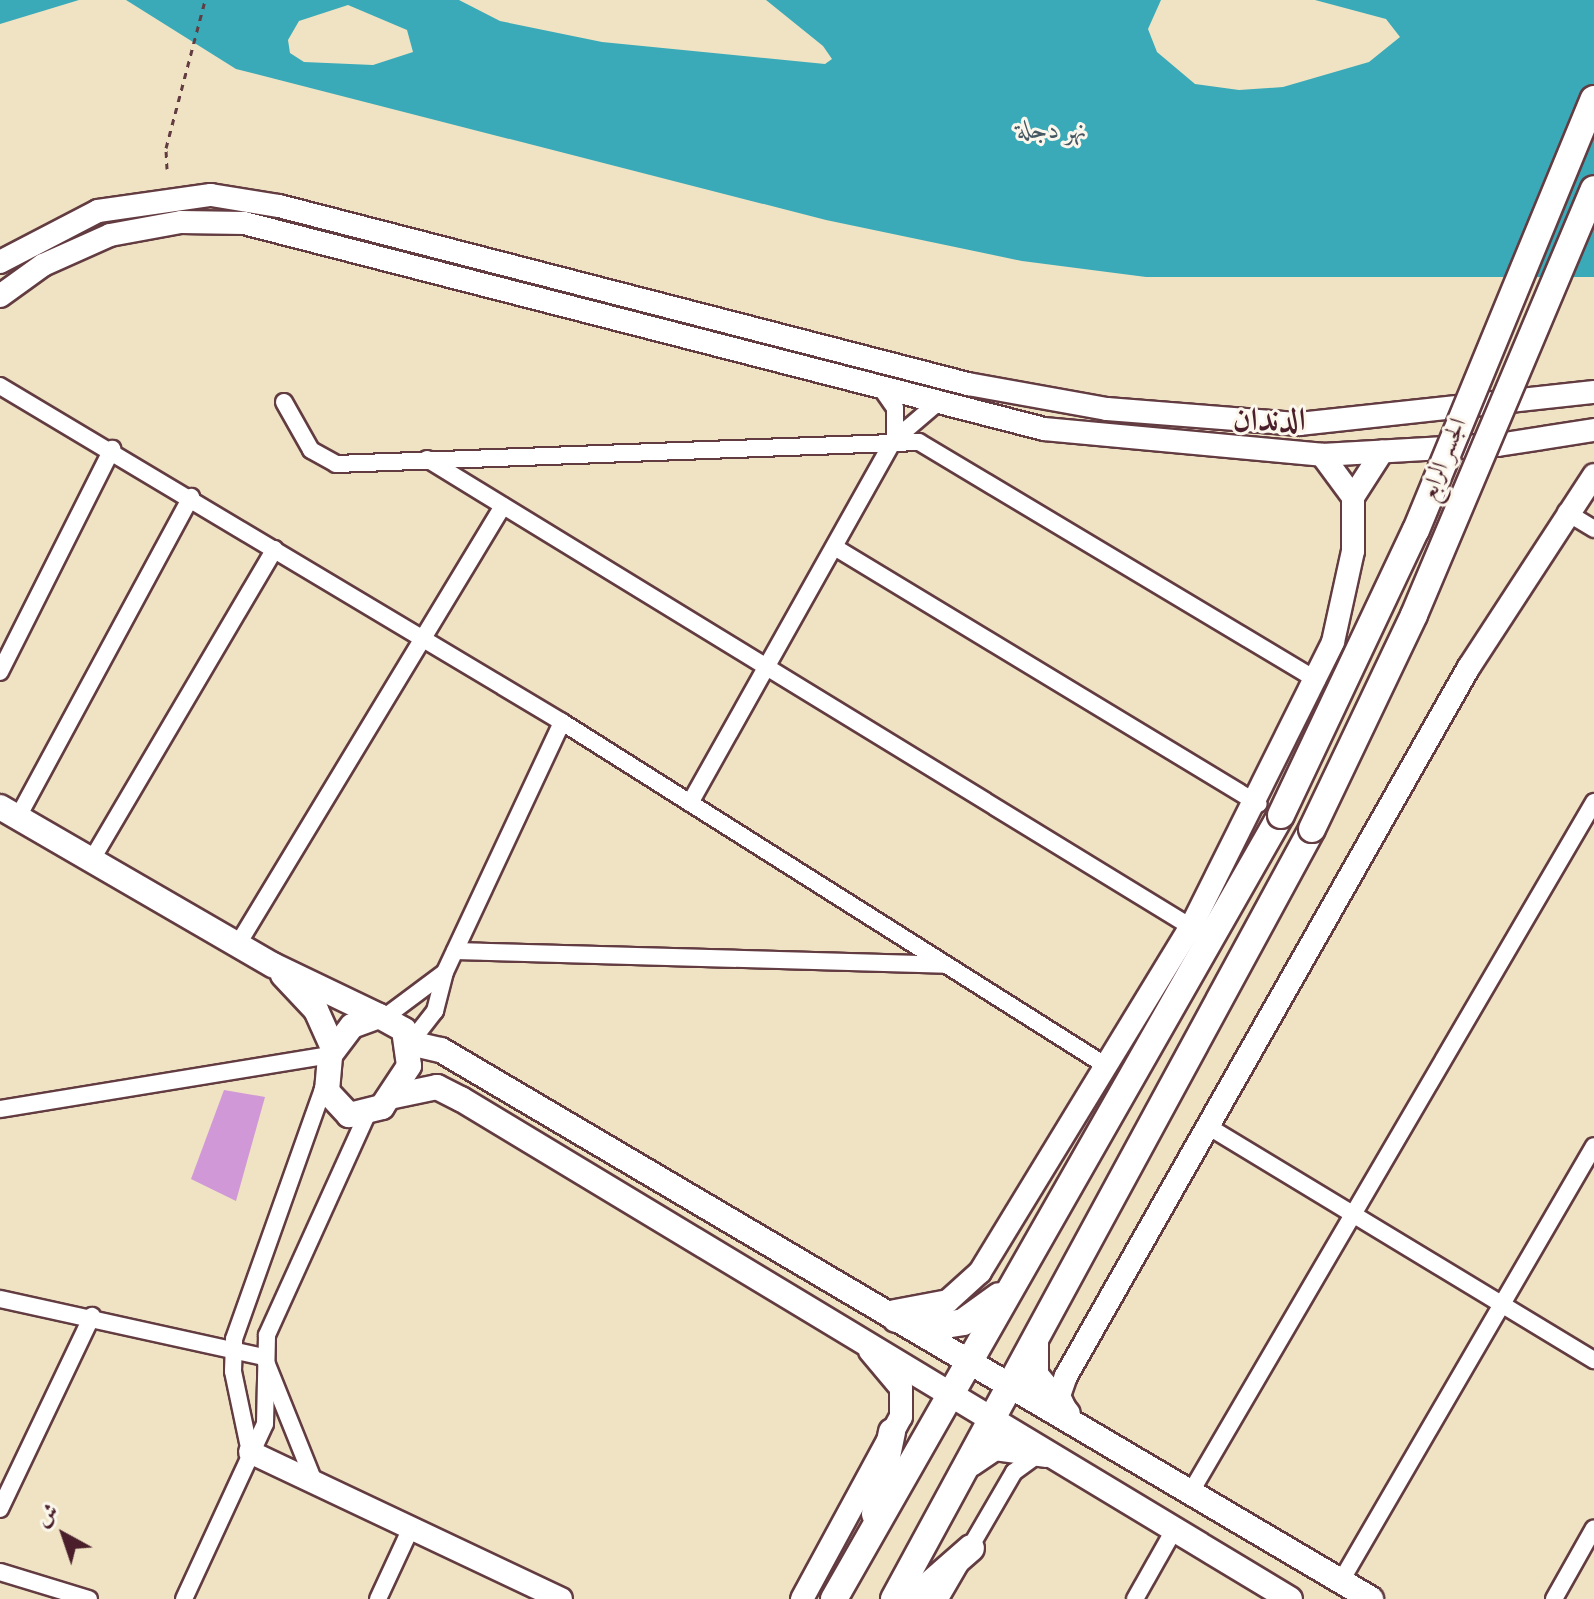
<!DOCTYPE html>
<meta charset="utf-8">
<style>
body{margin:0}
#map{position:relative;width:1594px;height:1599px;overflow:hidden;background:#efe3c4;font-family:Vollkorn,Amiri,serif}
div>[style]{position:absolute}
[style*='--x']{left:calc(var(--x)*1px);top:calc(var(--y)*1px);width:calc(var(--w)*1px);rotate:calc(var(--a)*1deg)}
.water>*{inset:0;background:#3baab8}
.building>*{inset:0;background:#d098d7}
.path>*{height:3px;margin-top:-1.5px;transform-origin:0;background:repeating-linear-gradient(90deg,#633c42 0 6px,transparent 0 12px)}
.roads{filter:drop-shadow(2px 0 #633c42) drop-shadow(-2px 0 #633c42) drop-shadow(0 2px #633c42) drop-shadow(0 -2px #633c42)}
.minor>*{height:16px;margin:-8px;padding:0 8px;transform-origin:8px;border-radius:8px;background:#fff}
.tertiary>*{height:22px;margin:-11px;padding:0 11px;transform-origin:11px;border-radius:11px;background:#fff}
.secondary>*{height:24px;margin:-12px;padding:0 12px;transform-origin:12px;border-radius:12px;background:#fff}
.primary>*{height:26px;margin:-13px;padding:0 13px;transform-origin:13px;border-radius:13px;background:#fff}
.bridges{filter:drop-shadow(2px 0 #633c42) drop-shadow(-2px 0 #633c42) drop-shadow(0 2px #633c42) drop-shadow(0 -2px #633c42)}
.primary-bridge>*{height:26px;margin:-13px;padding:0 13px;transform-origin:13px;border-radius:13px;background:#fff}
span{translate:-50% -50%;white-space:nowrap;text-align:center;line-height:1.15;-webkit-text-stroke:6px #fbf7ec;paint-order:stroke}
.street-label{font-size:24px;color:#4a1f2b}
.water-label{font-size:26px;color:#445763;font-style:italic}
.district-label{font-size:32px;color:#4a1f2b;font-weight:700}
.north{position:absolute;left:24px;top:1495px;width:80px;height:80px;-webkit-text-stroke:6px #fbf7ec;paint-order:stroke;rotate:320deg;font-size:22px;font-weight:700;line-height:32px;text-align:center;color:#4a1f2b}
.north::after{content:'';display:block;margin:auto;width:28px;height:36px;background:#4a1f2b;clip-path:polygon(50% 0,100% 100%,50% 72%,0 100%)}
</style>
<div id="map">
<div class="water">
<div style="clip-path:polygon(0 0,79px 0,0 24px)"></div>
<div style="clip-path:polygon(evenodd,126px 0,459px 0,500px 21px,602px 42px,825px 64px,832px 59px,823px 46px,766px 0,1161px 0,1148px 29px,1157px 52px,1195px 84px,1239px 90px,1283px 87px,1369px 62px,1400px 37px,1386px 19px,1315px 0,1594px 0,1594px 277px,1146px 277px,1022px 261px,826px 220px,236px 69px,126px 0,348px 5px,407px 30px,413px 52px,373px 65px,304px 62px,290px 53px,288px 40px,299px 21px,348px 5px)"></div>
</div>
<div class="building">
<div style="clip-path:polygon(224px 1090px,265px 1097px,236px 1201px,191px 1179px)"></div>
</div>
<div class="path">
<div style="--x:167;--y:169;--w:21;--a:-93"></div>
<div style="--x:166;--y:148;--w:153;--a:-75.2"></div>
</div>
<div class="roads">
<div class="minor">
<div style="--x:0;--y:386;--w:655;--a:30.87"></div>
<div style="--x:562;--y:722;--w:646;--a:32.29"></div>
<div style="--x:883;--y:391;--w:21;--a:55"></div>
<div style="--x:895;--y:408;--w:31;--a:90"></div>
<div style="--x:284;--y:402;--w:55;--a:60.6"></div>
<div style="--x:311;--y:450;--w:29;--a:29"></div>
<div style="--x:336;--y:464;--w:583;--a:-2.16"></div>
<div style="--x:919;--y:442;--w:464;--a:30.9"></div>
<div style="--x:427;--y:459;--w:896;--a:31.49"></div>
<div style="--x:1566;--y:512;--w:33;--a:31"></div>
<div style="--x:836;--y:548;--w:494;--a:31.2"></div>
<div style="--x:0;--y:672;--w:250;--a:-63.3"></div>
<div style="--x:690;--y:803;--w:416;--a:-60.7"></div>
<div style="--x:894;--y:440;--w:54;--a:-40.5"></div>
<div style="--x:18;--y:817;--w:364;--a:-61.6"></div>
<div style="--x:91;--y:861;--w:362;--a:-59.5"></div>
<div style="--x:238;--y:944;--w:512;--a:-58.83"></div>
<div style="--x:455;--y:951;--w:491;--a:1.6"></div>
<div style="--x:385;--y:1017;--w:74;--a:-36.7"></div>
<div style="--x:410;--y:1043;--w:41;--a:-52"></div>
<div style="--x:435;--y:1011;--w:40;--a:-75.6"></div>
<div style="--x:445;--y:972;--w:276;--a:-64.9"></div>
<div style="--x:0;--y:1109;--w:334;--a:-9.3"></div>
<div style="--x:1209;--y:1127;--w:450;--a:31.2"></div>
<div style="--x:0;--y:1299;--w:270;--a:12.4"></div>
<div style="--x:264;--y:1357;--w:137;--a:68.1"></div>
<div style="--x:250;--y:1452;--w:83;--a:-101.9"></div>
<div style="--x:233;--y:1371;--w:32;--a:-88"></div>
<div style="--x:234;--y:1339;--w:275;--a:-70.4"></div>
<div style="--x:1192;--y:1490;--w:797;--a:-59.7"></div>
<div style="--x:0;--y:1509;--w:214;--a:-64.5"></div>
<div style="--x:0;--y:1572;--w:93;--a:16.9"></div>
<div style="--x:1341;--y:1581;--w:503;--a:-59.82"></div>
<div style="--x:184;--y:1599;--w:193;--a:-65.2"></div>
<div style="--x:265;--y:1424;--w:89;--a:-88.7"></div>
<div style="--x:267;--y:1335;--w:242;--a:-65.6"></div>
<div style="--x:378;--y:1599;--w:76;--a:-65.1"></div>
<div style="--x:940;--y:1599;--w:147;--a:-59.8"></div>
<div style="--x:1014;--y:1472;--w:31;--a:-36"></div>
<div style="--x:1135;--y:1599;--w:79;--a:-60.5"></div>
<div style="--x:1554;--y:1599;--w:81;--a:-60.6"></div>
</div>
<div class="tertiary">
<div style="--x:0;--y:262;--w:110;--a:-27.5"></div>
<div style="--x:98;--y:211;--w:114;--a:-8.1"></div>
<div style="--x:211;--y:195;--w:69;--a:9.2"></div>
<div style="--x:279;--y:206;--w:712;--a:14.49"></div>
<div style="--x:968;--y:384;--w:141;--a:10.2"></div>
<div style="--x:1107;--y:409;--w:193;--a:4.5"></div>
<div style="--x:1299;--y:424;--w:297;--a:-6.2"></div>
<div style="--x:0;--y:296;--w:53;--a:-35.8"></div>
<div style="--x:43;--y:265;--w:73;--a:-24.1"></div>
<div style="--x:110;--y:235;--w:72;--a:-10.4"></div>
<div style="--x:181;--y:222;--w:63;--a:0.9"></div>
<div style="--x:244;--y:223;--w:826;--a:14.44"></div>
<div style="--x:1044;--y:429;--w:279;--a:5.3"></div>
<div style="--x:1322;--y:455;--w:176;--a:-3.3"></div>
<div style="--x:1498;--y:445;--w:97;--a:-8.9"></div>
<div style="--x:1322;--y:455;--w:52;--a:53.6"></div>
<div style="--x:895;--y:1311;--w:54;--a:-10.7"></div>
<div style="--x:948;--y:1301;--w:43;--a:-42.2"></div>
<div style="--x:980;--y:1272;--w:404;--a:-58.6"></div>
<div style="--x:1191;--y:927;--w:318;--a:-63.5"></div>
<div style="--x:1333;--y:642;--w:93;--a:-77.6"></div>
<div style="--x:1353;--y:551;--w:54;--a:-90"></div>
<div style="--x:1353;--y:497;--w:54;--a:-57.2"></div>
<div style="--x:1067;--y:1413;--w:19;--a:-115"></div>
<div style="--x:1059;--y:1396;--w:21;--a:-71"></div>
<div style="--x:1066;--y:1376;--w:816;--a:-60.39"></div>
<div style="--x:1469;--y:667;--w:229;--a:-56.9"></div>
<div style="--x:250;--y:1452;--w:344;--a:25.3"></div>
<div style="--x:802;--y:1599;--w:207;--a:-61.5"></div>
<div style="--x:901;--y:1417;--w:29;--a:-90"></div>
<div style="--x:901;--y:1388;--w:48;--a:-130"></div>
</div>
<div class="secondary">
<div style="--x:0;--y:807;--w:315;--a:30.1"></div>
<div style="--x:273;--y:965;--w:118;--a:25.7"></div>
<div style="--x:283;--y:975;--w:48;--a:46.7"></div>
<div style="--x:316;--y:1010;--w:42;--a:65.9"></div>
<div style="--x:379;--y:1016;--w:29;--a:29"></div>
<div style="--x:404;--y:1030;--w:36;--a:82"></div>
<div style="--x:409;--y:1066;--w:49;--a:123.4"></div>
<div style="--x:382;--y:1107;--w:34;--a:166"></div>
<div style="--x:349;--y:1115;--w:33;--a:-133"></div>
<div style="--x:327;--y:1091;--w:36;--a:-85"></div>
<div style="--x:330;--y:1055;--w:36;--a:-53"></div>
<div style="--x:352;--y:1026;--w:29;--a:-20"></div>
<div style="--x:410;--y:1043;--w:32;--a:13"></div>
<div style="--x:441;--y:1050;--w:1080;--a:30.55"></div>
<div style="--x:394;--y:1096;--w:44;--a:-11.8"></div>
<div style="--x:437;--y:1087;--w:27;--a:27"></div>
<div style="--x:461;--y:1099;--w:968;--a:31.1"></div>
</div>
<div class="primary">
<div style="--x:896;--y:1319;--w:44;--a:9.2"></div>
<div style="--x:939;--y:1326;--w:24;--a:-9"></div>
<div style="--x:963;--y:1322;--w:44;--a:-35.8"></div>
<div style="--x:1035;--y:1343;--w:32;--a:90"></div>
<div style="--x:1035;--y:1375;--w:50;--a:50.6"></div>
<div style="--x:971;--y:1463;--w:29;--a:-34"></div>
<div style="--x:995;--y:1447;--w:51;--a:7.8"></div>
<div style="--x:875;--y:1514;--w:84;--a:-78.3"></div>
<div style="--x:834;--y:1599;--w:902;--a:-60.31"></div>
<div style="--x:894;--y:1599;--w:876;--a:-61.5"></div>
<div style="--x:913;--y:1599;--w:77;--a:-41.3"></div>
</div>
</div>
<div class="bridges">
<div class="primary-bridge">
<div style="--x:1281;--y:815;--w:315;--a:-64.7"></div>
<div style="--x:1416;--y:530;--w:466;--a:-67.6"></div>
<div style="--x:1312;--y:829;--w:237;--a:-64.5"></div>
<div style="--x:1414;--y:615;--w:462;--a:-67.1"></div>
</div>
</div>
<div class="street-label">
<span style="left:1445px;top:460px;rotate:-68deg">الجسر الرابع</span>
</div>
<div class="water-label">
<span style="left:1052px;top:132px">نهر دجلة</span>
</div>
<div class="district-label">
<span style="left:1269px;top:422px">الدندان</span>
</div>
<div class="north">ش</div>
</div>
